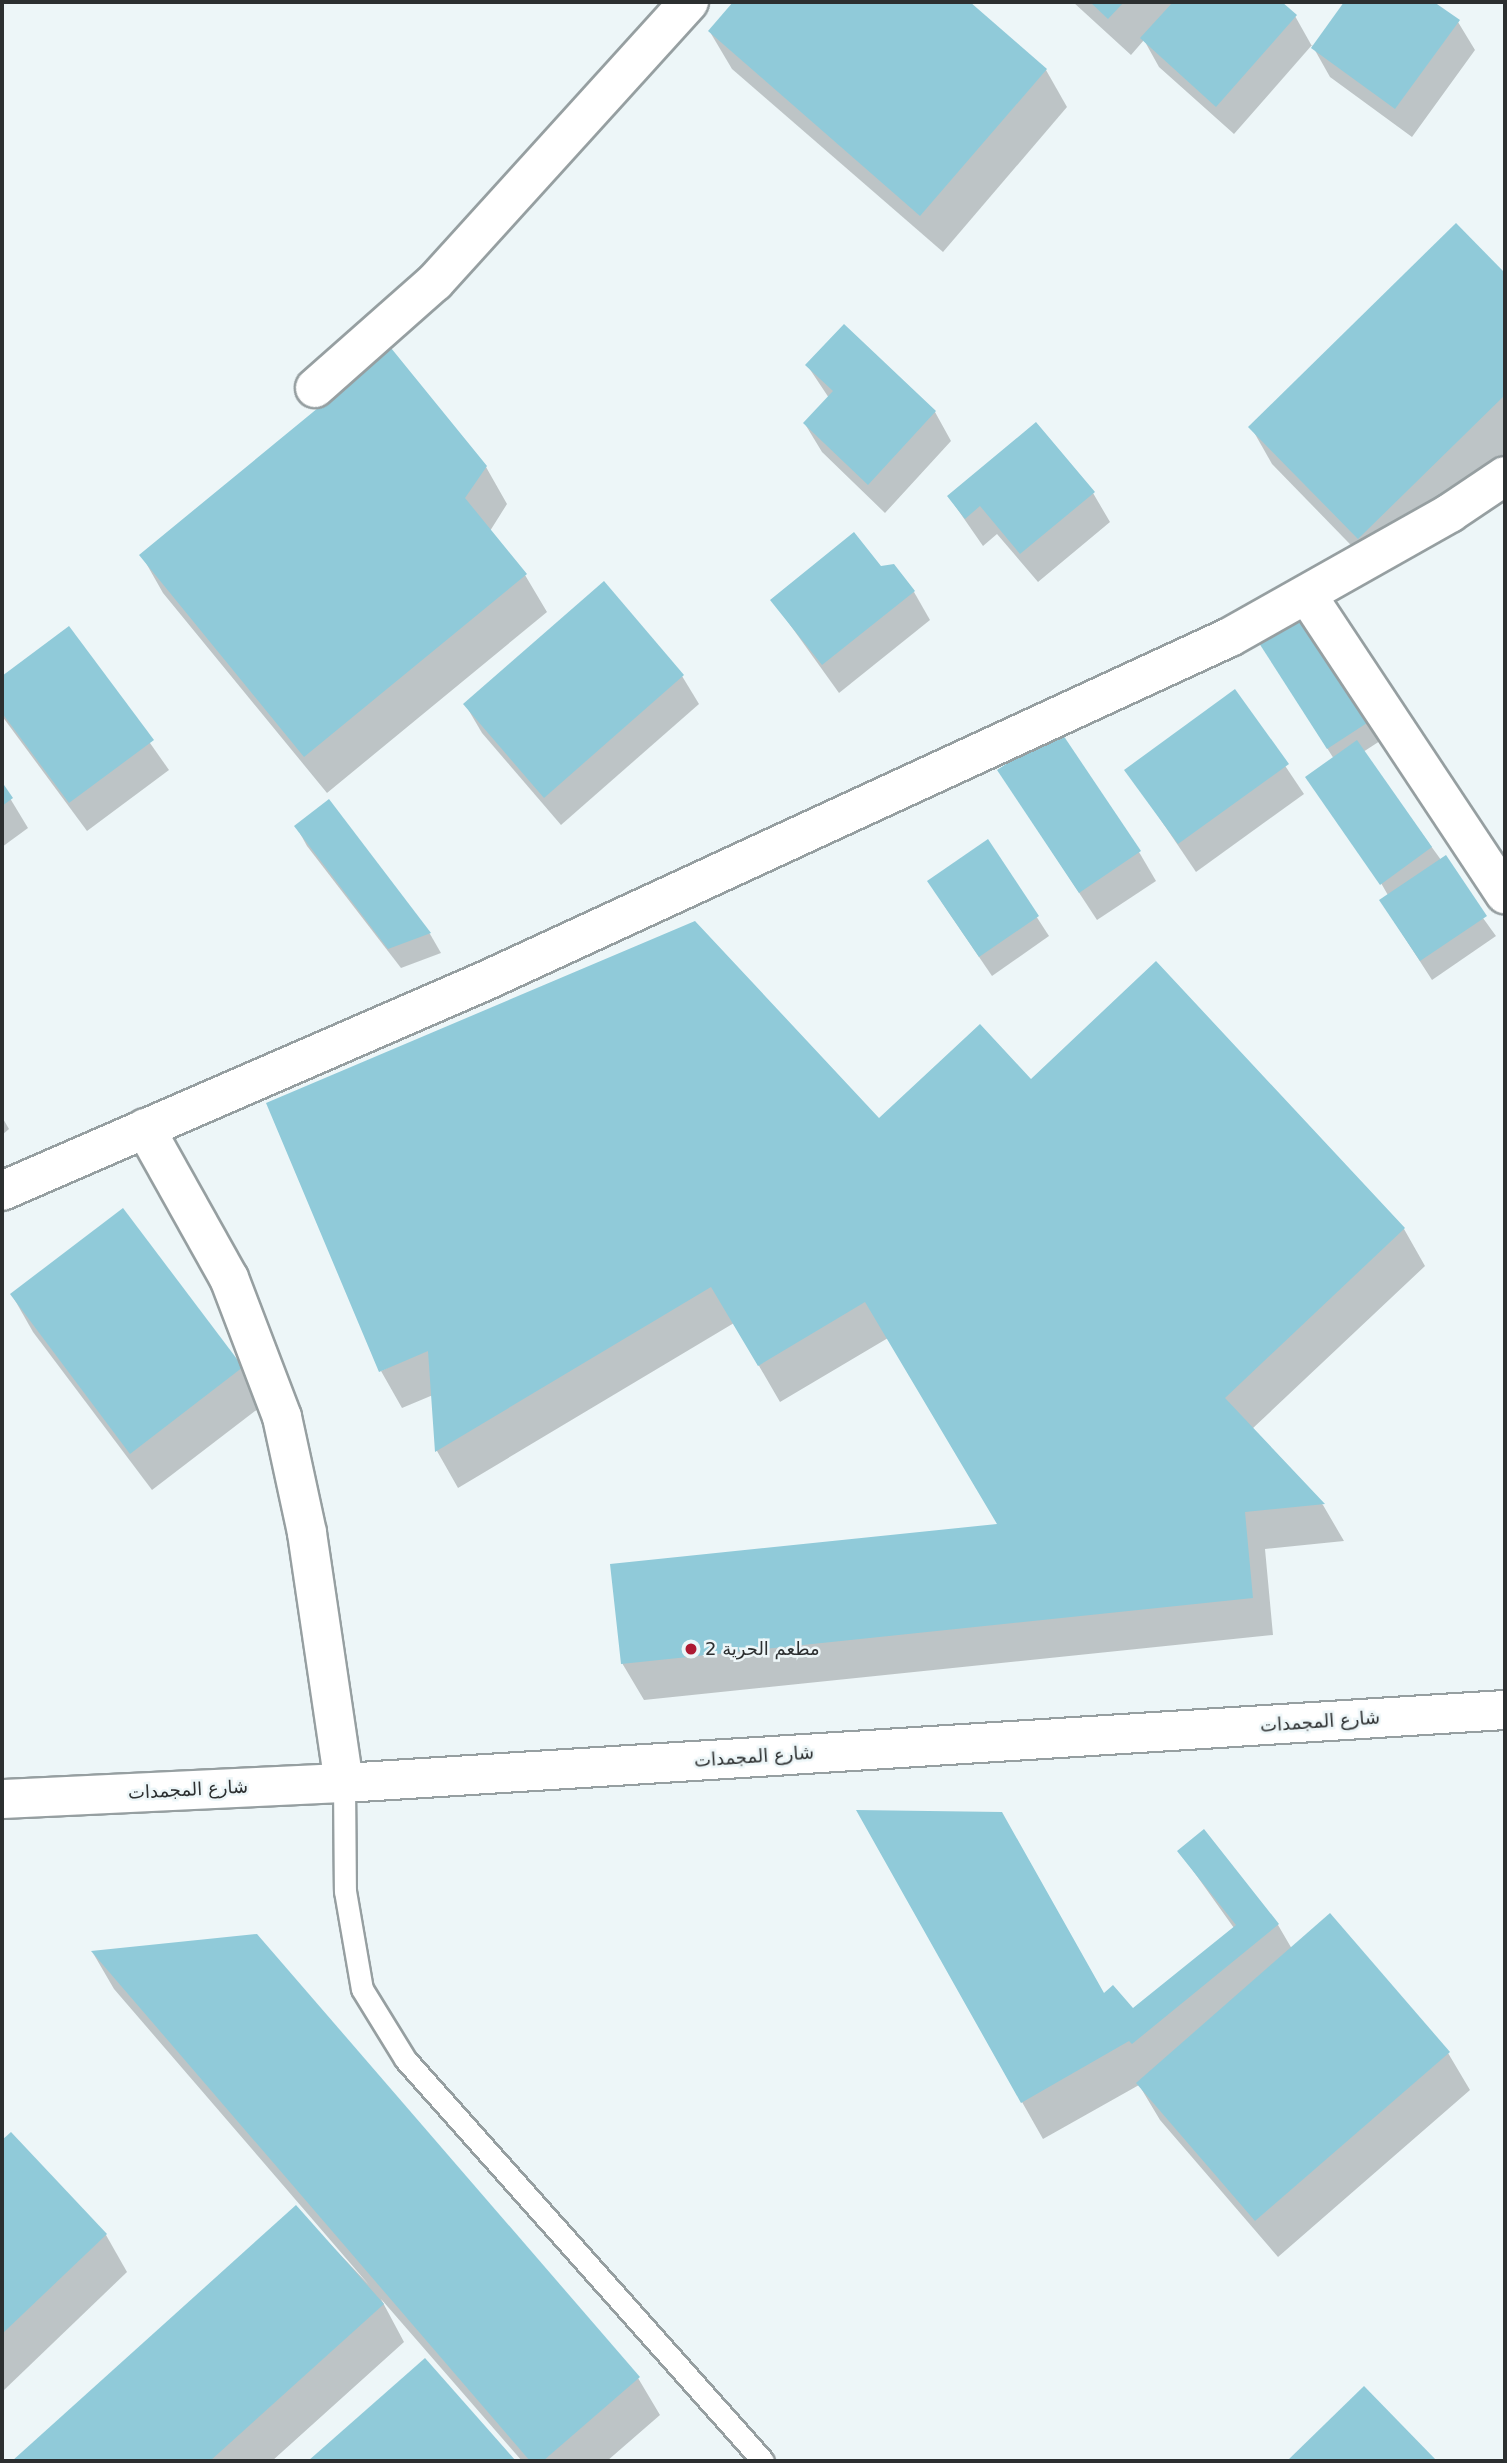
<!DOCTYPE html>
<meta charset="utf-8">
<style>
body{margin:0}
#map{position:relative;width:1507px;height:2463px;overflow:hidden;background:#edf6f8;font-family:"DejaVu Sans",Cairo,sans-serif}
div>[style]{position:absolute}
[style*='--x']{left:calc(var(--x)*1px);top:calc(var(--y)*1px);width:calc(var(--w)*1px);rotate:calc(var(--a)*1deg)}
.shadow>*{inset:0;background:#0003}
.building>*{inset:0;background:#90cad9}
.roads{filter:drop-shadow(2px 0 #969fa1) drop-shadow(-2px 0 #969fa1) drop-shadow(0 2px #969fa1) drop-shadow(0 -2px #969fa1)}
.service>*{height:21px;margin:-10.5px;padding:0 10.5px;transform-origin:10.5px;border-radius:10.5px;background:#fff}
.minor>*{height:38px;margin:-19px;padding:0 19px;transform-origin:19px;border-radius:19px;background:#fff}
.secondary>*{height:38px;margin:-19px;padding:0 19px;transform-origin:19px;border-radius:19px;background:#fff}
.dots>*{width:19px;height:19px;translate:-50% -50%;box-sizing:border-box;border:4px solid #edf6f8;border-radius:50%}
span{translate:-50% -50%;white-space:nowrap;text-align:center;line-height:1.15;-webkit-text-stroke:5px #edf6f8;paint-order:stroke}
.poi-label{font-size:18px;color:#2c2f30}
.left{translate:0 -50%;text-align:left}
.street-label{font-size:18px;color:#2c2f30}
.frame{position:absolute;inset:0;border:4px solid #2c2f30;pointer-events:none}
</style>
<div id="map">
<div class="shadow">
<div style="clip-path:polygon(736px 2px,967px 2px,1046px 70px,1067px 107px,943px 252px,732px 69px,710px 32px)"></div>
<div style="clip-path:polygon(1073px 2px,1279px 2px,1295px 16px,1313px 48px,1346px 2px,1431px 2px,1458px 22px,1475px 50px,1412px 137px,1330px 77px,1312px 45px,1234px 134px,1159px 67px,1144px 40px,1131px 55px)"></div>
<div style="clip-path:polygon(1456px 226px,1505px 276px,1505px 453px,1380px 575px,1272px 464px,1251px 427px)"></div>
<div style="clip-path:polygon(844px 326px,935px 412px,951px 441px,885px 513px,822px 452px,805px 424px,829px 398px,807px 365px)"></div>
<div style="clip-path:polygon(486px 467px,507px 504px,490px 531px,525px 575px,547px 612px,327px 793px,163px 593px,142px 556px)"></div>
<div style="clip-path:polygon(1093px 493px,1110px 522px,1038px 582px,997px 534px,983px 546px,949px 497px)"></div>
<div style="clip-path:polygon(914px 592px,930px 620px,839px 693px,773px 601px)"></div>
<div style="clip-path:polygon(69px 628px,169px 770px,87px 831px,2px 716px,2px 678px)"></div>
<div style="clip-path:polygon(1271px 660px,1369px 722px,1380px 741px,1363px 752px,1496px 936px,1432px 980px,1381px 901px,1389px 897px,1377px 876px,1307px 778px,1334px 759px)"></div>
<div style="clip-path:polygon(682px 676px,699px 704px,561px 825px,482px 733px,465px 704px)"></div>
<div style="clip-path:polygon(1235px 691px,1304px 794px,1196px 872px,1127px 770px)"></div>
<div style="clip-path:polygon(999px 771px,1139px 852px,1156px 881px,1097px 920px)"></div>
<div style="clip-path:polygon(2px 785px,28px 828px,2px 847px)"></div>
<div style="clip-path:polygon(329px 801px,430px 934px,441px 953px,401px 968px,307px 846px,296px 826px)"></div>
<div style="clip-path:polygon(988px 842px,1049px 936px,992px 976px,941px 901px)"></div>
<div style="clip-path:polygon(1031px 1081px,1404px 1229px,1425px 1266px,1252px 1429px,1323px 1505px,1344px 1541px,1265px 1549px,1273px 1635px,644px 1700px,622px 1663px,1000px 1526px,888px 1338px,780px 1402px,734px 1323px,458px 1488px,437px 1451px,433px 1395px,402px 1408px,381px 1371px,879px 1120px)"></div>
<div style="clip-path:polygon(2px 1117px,9px 1129px,2px 1135px)"></div>
<div style="clip-path:polygon(12px 1295px,241px 1368px,263px 1405px,152px 1490px,33px 1332px)"></div>
<div style="clip-path:polygon(1179px 1851px,1278px 1925px,1292px 1949px,1448px 2053px,1470px 2090px,1278px 2257px,1160px 2120px,1139px 2085px,1043px 2139px,1022px 2102px,1104px 1995px,1132px 2011px,1234px 1928px)"></div>
<div style="clip-path:polygon(93px 1953px,638px 2378px,660px 2415px,607px 2461px,522px 2461px,381px 2299px,404px 2342px,272px 2461px,15px 2461px,296px 2208px,369px 2285px,114px 1989px)"></div>
<div style="clip-path:polygon(11px 2134px,106px 2235px,127px 2272px,2px 2392px,2px 2143px)"></div>
<div style="clip-path:polygon(425px 2360px,514px 2461px,311px 2461px)"></div>
<div style="clip-path:polygon(1364px 2388px,1435px 2461px,1289px 2461px)"></div>
</div>
<div class="building">
<div style="clip-path:polygon(733px 2px,970px 2px,1047px 69px,920px 216px,708px 31px)"></div>
<div style="clip-path:polygon(1090px 2px,1124px 2px,1108px 19px)"></div>
<div style="clip-path:polygon(1173px 2px,1282px 2px,1297px 15px,1216px 107px,1140px 38px)"></div>
<div style="clip-path:polygon(1344px 2px,1434px 2px,1460px 20px,1395px 109px,1311px 48px)"></div>
<div style="clip-path:polygon(1456px 223px,1505px 273px,1505px 395px,1358px 539px,1248px 427px)"></div>
<div style="clip-path:polygon(844px 324px,936px 411px,868px 485px,803px 423px,833px 391px,805px 365px)"></div>
<div style="clip-path:polygon(391px 348px,487px 466px,465px 498px,527px 574px,304px 757px,139px 555px)"></div>
<div style="clip-path:polygon(1036px 422px,1095px 492px,1020px 554px,980px 506px,965px 519px,947px 496px)"></div>
<div style="clip-path:polygon(854px 532px,881px 566px,894px 564px,915px 591px,822px 665px,770px 600px)"></div>
<div style="clip-path:polygon(604px 581px,684px 675px,544px 798px,463px 704px)"></div>
<div style="clip-path:polygon(1300px 612px,1370px 721px,1327px 749px,1257px 640px)"></div>
<div style="clip-path:polygon(69px 626px,154px 740px,69px 803px,2px 713px,2px 676px)"></div>
<div style="clip-path:polygon(1235px 689px,1289px 764px,1178px 844px,1124px 770px)"></div>
<div style="clip-path:polygon(1059px 729px,1141px 851px,1079px 893px,997px 770px)"></div>
<div style="clip-path:polygon(1357px 740px,1432px 847px,1380px 885px,1305px 777px)"></div>
<div style="clip-path:polygon(2px 782px,13px 798px,2px 806px)"></div>
<div style="clip-path:polygon(329px 799px,431px 933px,388px 949px,294px 826px)"></div>
<div style="clip-path:polygon(988px 839px,1039px 916px,979px 957px,927px 881px)"></div>
<div style="clip-path:polygon(1446px 855px,1487px 916px,1420px 961px,1379px 900px)"></div>
<div style="clip-path:polygon(695px 921px,879px 1118px,980px 1024px,1031px 1079px,1156px 961px,1405px 1228px,1225px 1398px,1325px 1504px,1245px 1512px,1253px 1598px,621px 1664px,610px 1564px,997px 1524px,865px 1302px,758px 1366px,711px 1287px,435px 1452px,428px 1351px,379px 1372px,266px 1103px)"></div>
<div style="clip-path:polygon(123px 1208px,243px 1367px,130px 1454px,10px 1294px)"></div>
<div style="clip-path:polygon(856px 1810px,1002px 1812px,1104px 1993px,1113px 1985px,1133px 2008px,1236px 1925px,1177px 1851px,1204px 1829px,1279px 1924px,1132px 2044px,1129px 2041px,1021px 2103px)"></div>
<div style="clip-path:polygon(1330px 1913px,1450px 2052px,1255px 2221px,1136px 2083px)"></div>
<div style="clip-path:polygon(257px 1934px,640px 2377px,543px 2461px,530px 2461px,91px 1951px)"></div>
<div style="clip-path:polygon(11px 2132px,107px 2234px,2px 2334px,2px 2140px)"></div>
<div style="clip-path:polygon(296px 2205px,384px 2304px,210px 2461px,12px 2461px)"></div>
<div style="clip-path:polygon(425px 2358px,516px 2461px,308px 2461px)"></div>
<div style="clip-path:polygon(1364px 2386px,1437px 2461px,1287px 2461px)"></div>
</div>
<div class="roads">
<div class="service">
<div style="--x:344;--y:1783;--w:108;--a:89.5"></div>
<div style="--x:345;--y:1891;--w:99;--a:80.2"></div>
<div style="--x:362;--y:1989;--w:82;--a:58.4"></div>
<div style="--x:405;--y:2059;--w:538;--a:48.31"></div>
</div>
<div class="minor">
<div style="--x:315;--y:388;--w:160;--a:-41.5"></div>
<div style="--x:435;--y:282;--w:378;--a:-47.8"></div>
<div style="--x:1307;--y:595;--w:359;--a:56.5"></div>
<div style="--x:145;--y:1128;--w:172;--a:60.8"></div>
<div style="--x:229;--y:1278;--w:149;--a:69.1"></div>
<div style="--x:282;--y:1417;--w:119;--a:77.8"></div>
<div style="--x:307;--y:1533;--w:253;--a:81.6"></div>
<div style="--x:2;--y:1191;--w:529;--a:-23.51"></div>
<div style="--x:487;--y:980;--w:818;--a:-24.78"></div>
<div style="--x:1230;--y:637;--w:253;--a:-29.4"></div>
<div style="--x:1450;--y:513;--w:66;--a:-33.9"></div>
</div>
<div class="secondary">
<div style="--x:2;--y:1799;--w:342;--a:-2.7"></div>
<div style="--x:344;--y:1783;--w:1163;--a:-3.6"></div>
</div>
</div>
<div class="dots">
<div style="left:691px;top:1649px;background:#ad1932"></div>
</div>
<div class="poi-label">
<span class="left" style="left:705px;top:1649px">مطعم الحرية 2</span>
</div>
<div class="street-label">
<span style="left:1320px;top:1722px;rotate:-4deg">شارع المجمدات</span>
<span style="left:754px;top:1757px;rotate:-4deg">شارع المجمدات</span>
<span style="left:188px;top:1790px;rotate:-3deg">شارع المجمدات</span>
</div>
<div class="frame"></div>
</div>
